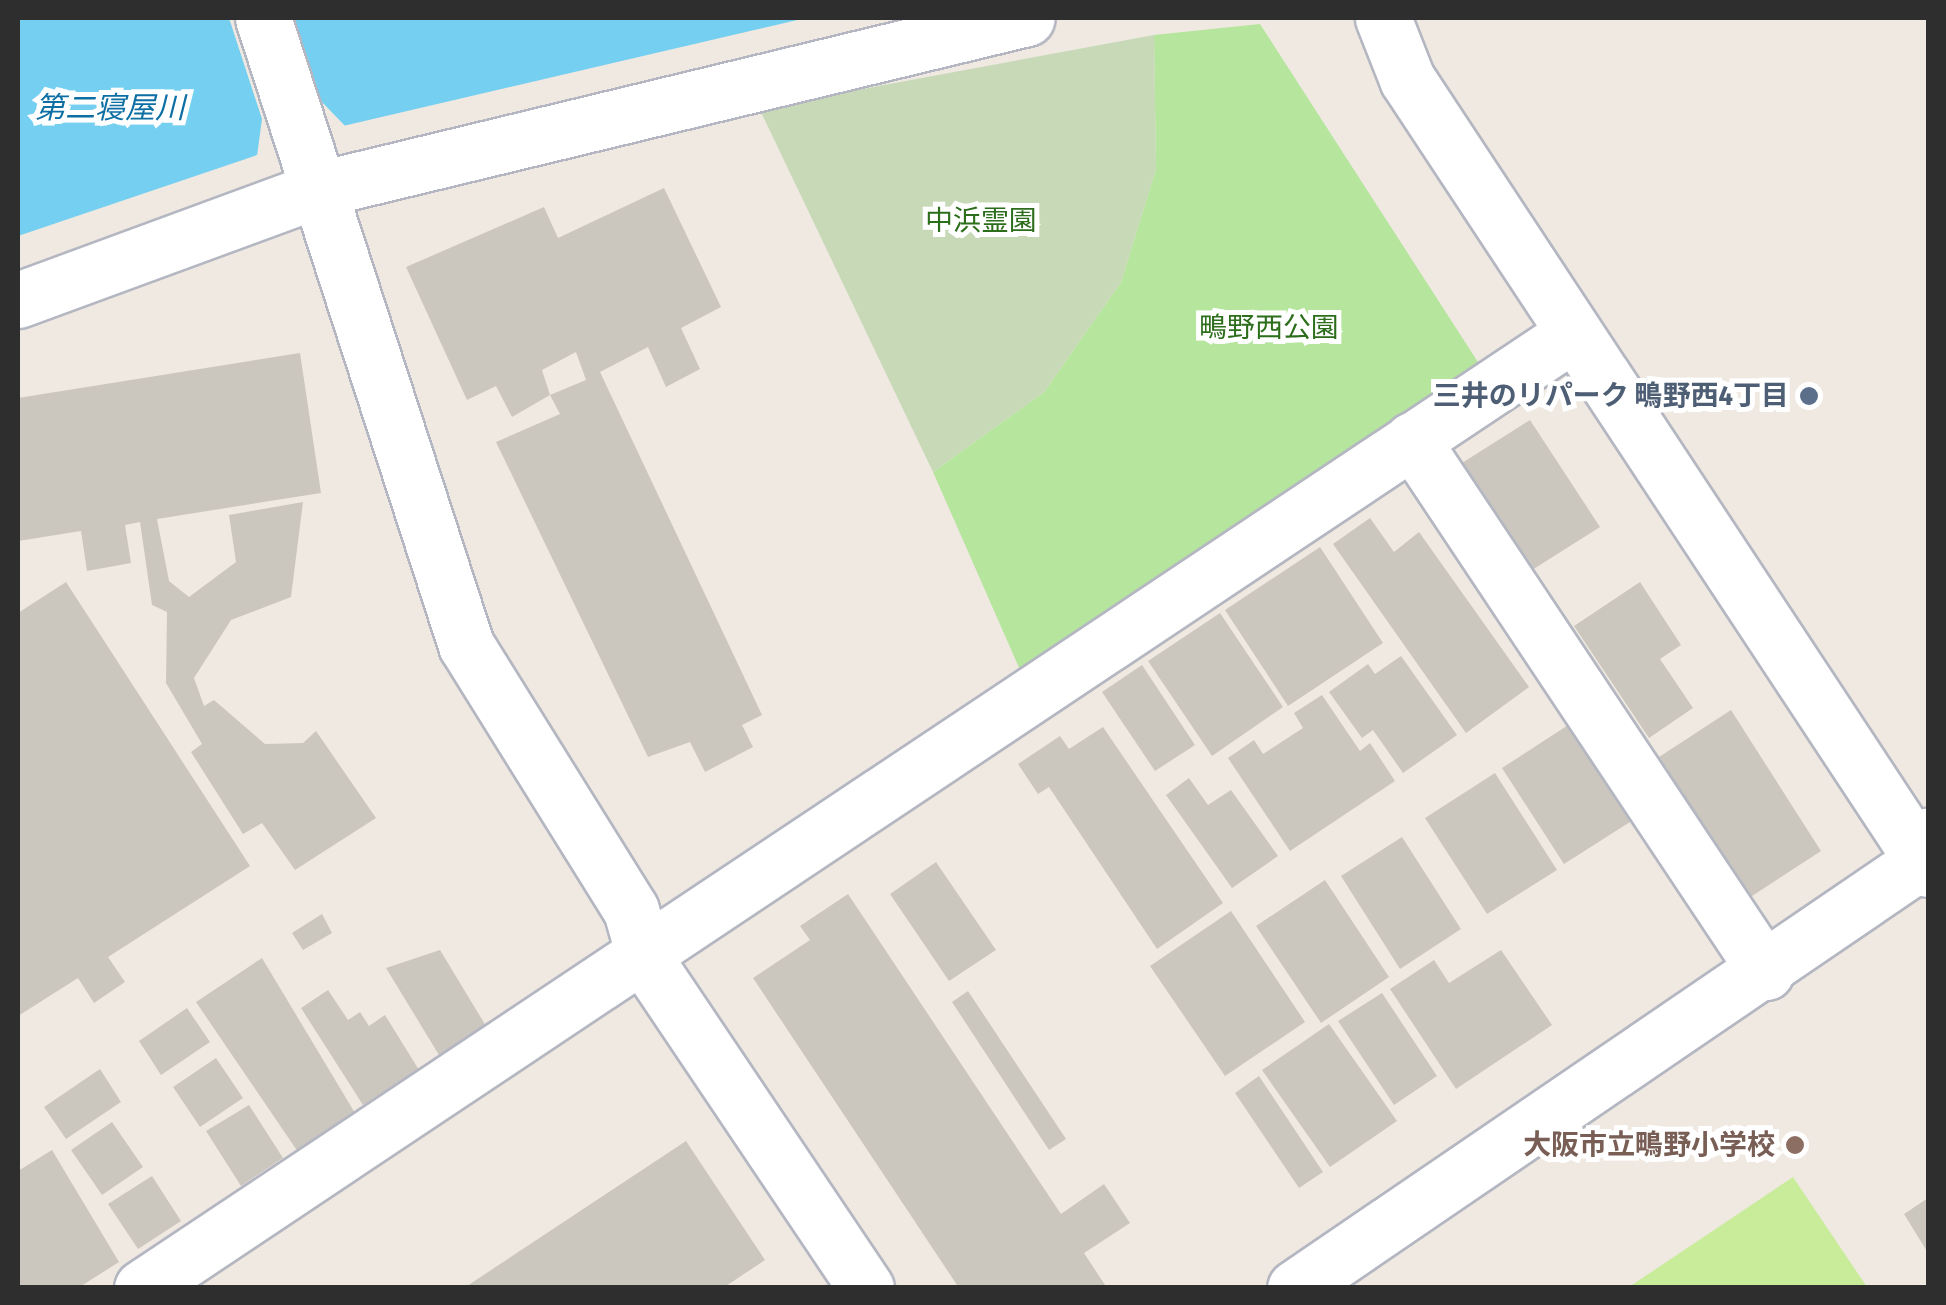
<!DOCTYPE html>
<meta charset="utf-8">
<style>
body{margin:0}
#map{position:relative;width:1946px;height:1305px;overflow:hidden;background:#efe9e1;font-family:"Fira Sans Condensed","Noto Sans JP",sans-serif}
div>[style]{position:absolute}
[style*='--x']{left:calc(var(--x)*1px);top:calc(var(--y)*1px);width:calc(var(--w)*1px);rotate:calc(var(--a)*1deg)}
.green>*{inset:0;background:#b6e59e}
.cemetery>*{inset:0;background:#c8d9b8}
.pitch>*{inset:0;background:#c9ec9a}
.water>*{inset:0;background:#75cff0}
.pier>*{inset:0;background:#efe9e1}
.building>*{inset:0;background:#cbc7bf}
.roads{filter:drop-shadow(2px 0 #b4b7c1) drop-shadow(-2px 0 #b4b7c1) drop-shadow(0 2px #b4b7c1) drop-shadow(0 -2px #b4b7c1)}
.minor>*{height:55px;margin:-27.5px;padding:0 27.5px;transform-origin:27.5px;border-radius:27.5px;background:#fff}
.dots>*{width:28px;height:28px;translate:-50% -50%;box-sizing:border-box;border:5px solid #fff;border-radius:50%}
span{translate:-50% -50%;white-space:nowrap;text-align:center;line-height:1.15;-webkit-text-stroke:10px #fff;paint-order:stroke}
.park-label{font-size:28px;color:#2c6e1b}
.service-label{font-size:28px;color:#4e5e75;font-weight:700}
.right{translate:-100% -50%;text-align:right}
.education-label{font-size:28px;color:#785e54;font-weight:700}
.water-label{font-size:30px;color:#0d6fa3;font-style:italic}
.frame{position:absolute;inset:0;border:20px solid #2e2e2e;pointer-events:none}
</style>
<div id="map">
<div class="green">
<div style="clip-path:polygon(1260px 24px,1485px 373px,1021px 672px,933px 472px,1044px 392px,1121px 282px,1156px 169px,1154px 35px)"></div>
</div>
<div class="cemetery">
<div style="clip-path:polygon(1154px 35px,1156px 169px,1121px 282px,1044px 392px,933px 472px,759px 108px)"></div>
</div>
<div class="pitch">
<div style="clip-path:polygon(1793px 1177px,1867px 1287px,1629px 1287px)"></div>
</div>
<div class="water">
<div style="clip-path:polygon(18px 18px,806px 18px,343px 126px,18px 236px)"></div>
</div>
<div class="pier">
<div style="clip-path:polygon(229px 18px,294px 18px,321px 101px,349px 130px,256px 163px,262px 119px)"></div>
</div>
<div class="building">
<div style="clip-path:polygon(664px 188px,721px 307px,681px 328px,700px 369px,666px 387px,648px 347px,600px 372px,762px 715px,742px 725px,753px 747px,705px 772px,690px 742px,648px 757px,496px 442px,560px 414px,550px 395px,586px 380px,576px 352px,542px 370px,550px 395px,512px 417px,496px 386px,467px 400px,406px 267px,544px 207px,558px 238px)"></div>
<div style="clip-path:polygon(300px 353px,321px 493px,157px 519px,169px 581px,189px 597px,236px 562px,229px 515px,303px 502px,291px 597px,231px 620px,194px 678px,204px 706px,214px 700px,265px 744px,303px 743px,316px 731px,376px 818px,295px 870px,262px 823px,243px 834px,191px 752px,202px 744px,166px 683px,167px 612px,152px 605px,140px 522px,125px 525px,131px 563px,87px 571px,81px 531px,18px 541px,18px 398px)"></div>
<div style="clip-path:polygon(1530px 420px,1600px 527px,1532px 570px,1462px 463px)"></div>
<div style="clip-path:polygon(1370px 518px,1394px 552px,1419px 532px,1529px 687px,1466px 733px,1333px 544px)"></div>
<div style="clip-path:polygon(1320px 547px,1383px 643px,1288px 706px,1225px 610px)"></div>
<div style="clip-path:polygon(66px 582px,250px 866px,108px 957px,125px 982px,94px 1003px,78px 978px,18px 1016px,18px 613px)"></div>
<div style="clip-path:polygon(1640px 582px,1681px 645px,1660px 659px,1693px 708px,1649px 738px,1574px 626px)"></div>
<div style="clip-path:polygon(1220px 613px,1283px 707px,1212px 756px,1148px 661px)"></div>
<div style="clip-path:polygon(1401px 656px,1457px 735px,1403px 773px,1373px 730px,1362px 738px,1329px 692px,1368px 664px,1375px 674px)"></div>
<div style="clip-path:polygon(1142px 665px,1195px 745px,1155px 771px,1102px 692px)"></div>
<div style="clip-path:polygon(1322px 695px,1360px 751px,1370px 743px,1395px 781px,1290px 851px,1228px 758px,1254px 740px,1263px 754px,1303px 728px,1294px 713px)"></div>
<div style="clip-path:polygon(1731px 710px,1821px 851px,1749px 898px,1659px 757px)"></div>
<div style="clip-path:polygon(1579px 718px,1641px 815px,1564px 864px,1502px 768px)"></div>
<div style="clip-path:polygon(1103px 727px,1223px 903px,1157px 949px,1049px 787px,1038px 794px,1018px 764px,1060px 736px,1069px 749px)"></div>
<div style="clip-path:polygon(1495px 773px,1557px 870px,1487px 914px,1425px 818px)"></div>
<div style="clip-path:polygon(1189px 778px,1208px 805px,1231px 790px,1278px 856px,1232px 888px,1166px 795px)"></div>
<div style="clip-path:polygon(1402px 837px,1461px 929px,1400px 969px,1341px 876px)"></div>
<div style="clip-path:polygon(936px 862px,996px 950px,949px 981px,890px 894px)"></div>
<div style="clip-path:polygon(1325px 880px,1389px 977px,1321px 1023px,1256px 926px)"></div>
<div style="clip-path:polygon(848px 894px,1061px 1214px,1104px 1184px,1130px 1223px,1084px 1253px,1107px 1288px,959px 1288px,753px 978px,810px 940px,800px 926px)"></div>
<div style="clip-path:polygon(1231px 911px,1305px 1022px,1225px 1076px,1150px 966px)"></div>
<div style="clip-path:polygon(322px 914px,332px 933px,303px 950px,292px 933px)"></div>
<div style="clip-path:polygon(440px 950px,486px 1026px,439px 1055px,386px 968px)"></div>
<div style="clip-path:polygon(1501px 950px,1552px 1025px,1456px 1089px,1390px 989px,1434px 960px,1449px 983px)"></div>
<div style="clip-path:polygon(262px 958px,355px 1113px,298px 1152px,196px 1002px)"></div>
<div style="clip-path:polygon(328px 990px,348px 1020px,360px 1012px,369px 1026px,385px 1015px,419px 1070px,363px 1105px,301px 1008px)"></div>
<div style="clip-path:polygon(968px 991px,1066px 1139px,1049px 1150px,952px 1002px)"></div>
<div style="clip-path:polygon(1382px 993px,1437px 1076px,1394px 1105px,1338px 1021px)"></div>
<div style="clip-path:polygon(187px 1008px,210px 1042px,161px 1075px,139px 1041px)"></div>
<div style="clip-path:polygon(1329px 1024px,1397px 1121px,1330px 1167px,1262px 1070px)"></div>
<div style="clip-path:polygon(216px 1058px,243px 1098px,200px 1127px,173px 1087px)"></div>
<div style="clip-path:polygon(100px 1069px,121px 1102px,66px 1139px,44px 1107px)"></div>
<div style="clip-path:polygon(1259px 1076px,1323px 1172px,1299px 1188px,1235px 1093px)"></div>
<div style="clip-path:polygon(249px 1105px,283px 1158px,241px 1186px,206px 1131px)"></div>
<div style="clip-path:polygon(112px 1122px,143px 1167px,102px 1195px,71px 1150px)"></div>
<div style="clip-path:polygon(686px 1141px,765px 1260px,723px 1288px,464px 1288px)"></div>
<div style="clip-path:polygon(52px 1150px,119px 1262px,78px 1288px,18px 1288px,18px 1171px)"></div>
<div style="clip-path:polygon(152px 1176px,181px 1221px,138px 1249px,108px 1204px)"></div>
<div style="clip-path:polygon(1928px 1198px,1928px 1253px,1904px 1214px)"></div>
</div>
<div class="roads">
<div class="minor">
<div style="--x:263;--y:18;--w:659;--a:72.06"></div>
<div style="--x:466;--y:645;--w:312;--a:58.1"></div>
<div style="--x:631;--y:910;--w:51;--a:74.1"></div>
<div style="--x:645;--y:959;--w:396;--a:56.1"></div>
<div style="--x:1383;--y:18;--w:66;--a:68.5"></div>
<div style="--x:1407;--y:79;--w:946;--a:56.6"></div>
<div style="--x:18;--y:300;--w:322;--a:-20.2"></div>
<div style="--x:320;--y:189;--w:727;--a:-13.6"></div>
<div style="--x:1412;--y:440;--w:639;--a:56.36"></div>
<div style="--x:142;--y:1288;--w:1721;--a:-33.7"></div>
<div style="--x:1295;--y:1288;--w:760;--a:-34.28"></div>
<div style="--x:1923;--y:860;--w:25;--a:-78"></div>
</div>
</div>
<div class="dots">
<div style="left:1809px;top:396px;background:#5c6f8a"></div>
<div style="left:1795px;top:1145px;background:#8d6e63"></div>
</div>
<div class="park-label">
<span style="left:981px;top:221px">中浜霊園</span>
<span style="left:1269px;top:328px">鴫野西公園</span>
</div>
<div class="service-label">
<span class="right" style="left:1789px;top:396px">三井のリパーク 鴫野西4丁目</span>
</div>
<div class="education-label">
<span class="right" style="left:1775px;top:1145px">大阪市立鴫野小学校</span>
</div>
<div class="water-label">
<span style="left:110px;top:108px">第二寝屋川</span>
</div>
<div class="frame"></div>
</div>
